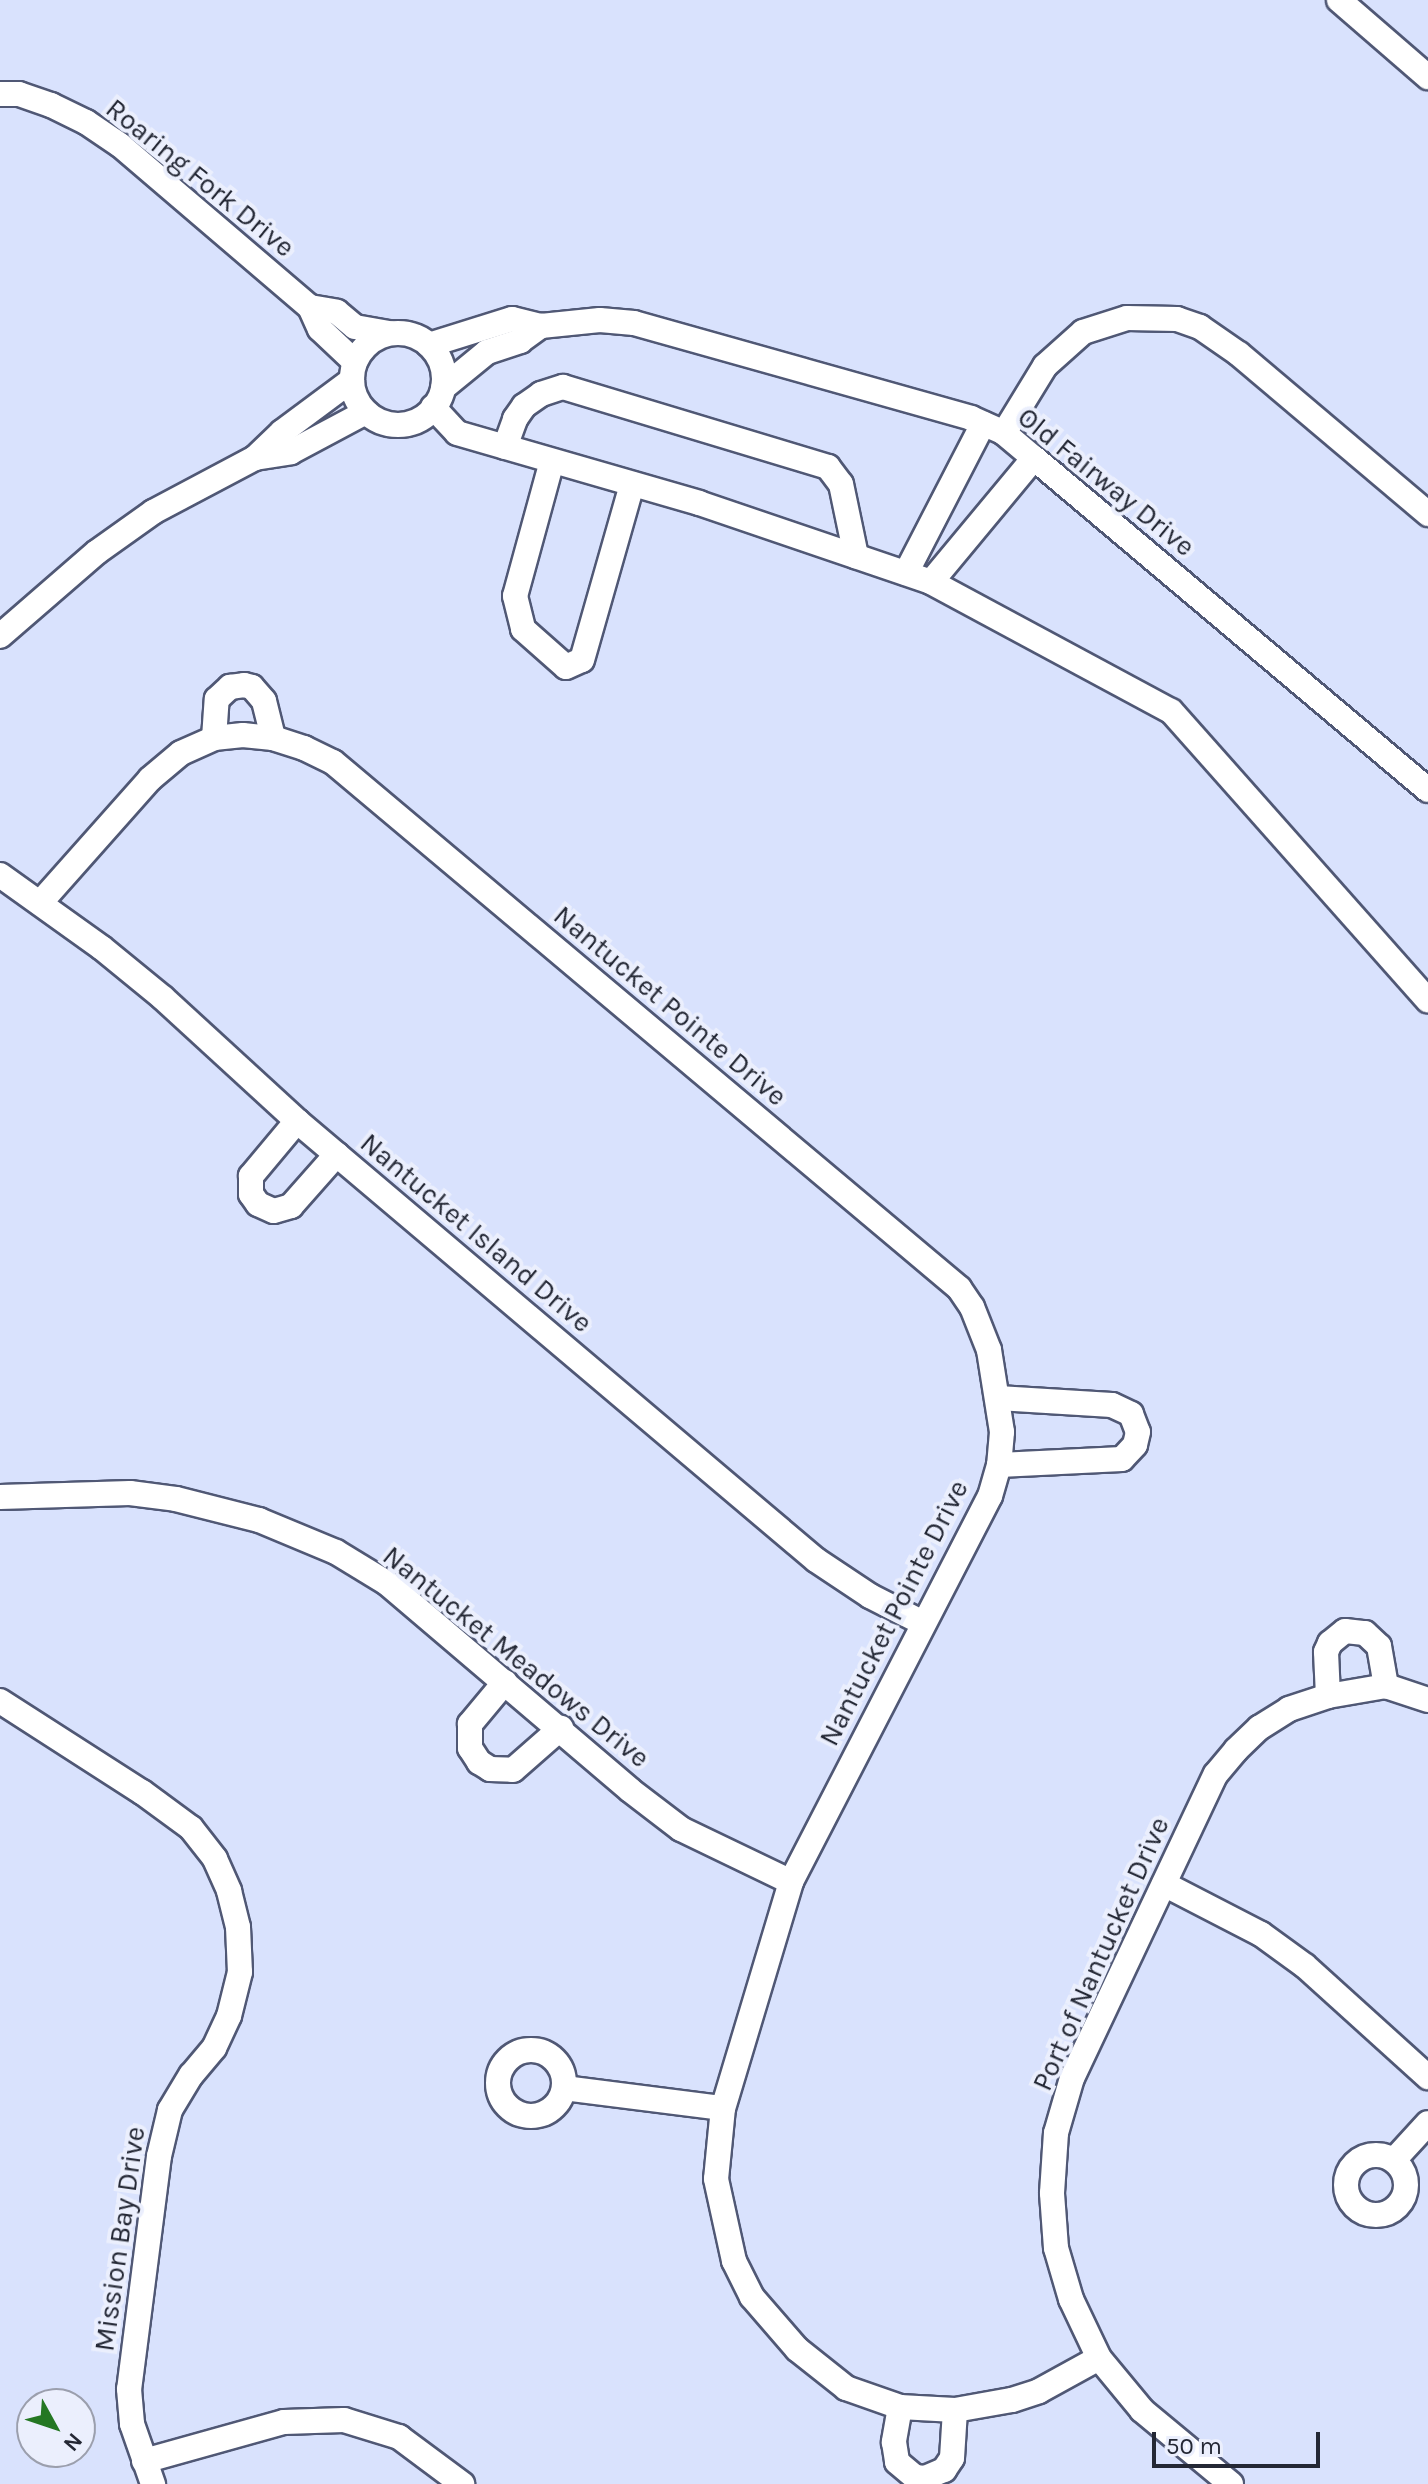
<!DOCTYPE html>
<style>
body{margin:0}
#map{position:relative;width:1428px;height:2484px;overflow:hidden;background:#d9e2fd;font-family:Karla,sans-serif}
div>[style]{position:absolute}
[style*='--x']{left:calc(var(--x)*1px);top:calc(var(--y)*1px);width:calc(var(--w)*1px);rotate:calc(var(--a)*1deg)}
.roads{filter:drop-shadow(2px 0 #505875) drop-shadow(-2px 0 #505875) drop-shadow(0 2px #505875) drop-shadow(0 -2px #505875)}
.minor>*{height:24px;margin:-12px;padding:0 12px;transform-origin:12px;border-radius:12px;background:#fff}
.minor>.ring{margin:-12px;padding:0;box-sizing:content-box;background:none;border:24px solid #fff;border-radius:50%}
span{translate:-50% -50%;white-space:nowrap;text-align:center;line-height:1.15;-webkit-text-stroke:8px #ebeffd;paint-order:stroke}
.street-label{font-size:28px;color:#242835}
.north{position:absolute;left:16px;top:2388px;width:80px;height:80px;box-sizing:border-box;background:#ebeffd;border:2px solid #9b9fad;border-radius:50%;rotate:130deg;font-size:22px;font-weight:700;line-height:32px;text-align:center;color:#242835}
.north::after{content:'';display:block;margin:auto;width:28px;height:36px;background:#247723;clip-path:polygon(50% 0,100% 100%,50% 72%,0 100%)}
.scale{position:absolute;left:1152px;top:2432px;width:168px;height:36px;box-sizing:border-box;border:4px solid #242835;border-top:0;padding-left:10px;font-size:24px;line-height:28px;white-space:nowrap;color:#242835;-webkit-text-stroke:6px #ebeffd;paint-order:stroke}
</style>
<div id="map">
<div class="roads">
<div class="minor">
<div style="--x:1339;--y:0;--w:118;--a:40.9"></div>
<div style="--x:0;--y:94;--w:19;--a:0"></div>
<div style="--x:19;--y:94;--w:34;--a:19"></div>
<div style="--x:51;--y:105;--w:39;--a:26"></div>
<div style="--x:86;--y:122;--w:41;--a:34.1"></div>
<div style="--x:120;--y:145;--w:250;--a:40.5"></div>
<div style="--x:310;--y:307;--w:24;--a:66"></div>
<div style="--x:320;--y:329;--w:48;--a:43.3"></div>
<div style="--x:310;--y:307;--w:27;--a:10"></div>
<div style="--x:337;--y:312;--w:23;--a:40"></div>
<div style="--x:355;--y:327;--w:36;--a:10"></div>
<div class="ring" style="left:352px;top:333px;width:68px;height:68px"></div>
<div style="--x:429;--y:345;--w:87;--a:-17.4"></div>
<div style="--x:512;--y:319;--w:30;--a:14"></div>
<div style="--x:541;--y:326;--w:59;--a:-5.8"></div>
<div style="--x:600;--y:320;--w:34;--a:5"></div>
<div style="--x:634;--y:323;--w:350;--a:15.7"></div>
<div style="--x:971;--y:418;--w:36;--a:24"></div>
<div style="--x:1004;--y:433;--w:39;--a:40"></div>
<div style="--x:1034;--y:458;--w:515;--a:40.12"></div>
<div style="--x:443;--y:388;--w:57;--a:-39.3"></div>
<div style="--x:487;--y:352;--w:35;--a:-18"></div>
<div style="--x:520;--y:341;--w:26;--a:-36"></div>
<div style="--x:433;--y:407;--w:35;--a:47"></div>
<div style="--x:457;--y:433;--w:252;--a:16.1"></div>
<div style="--x:699;--y:503;--w:245;--a:18.8"></div>
<div style="--x:931;--y:582;--w:272;--a:28.3"></div>
<div style="--x:1171;--y:711;--w:387;--a:48.4"></div>
<div style="--x:1004;--y:433;--w:79;--a:-58.5"></div>
<div style="--x:1045;--y:366;--w:51;--a:-41.8"></div>
<div style="--x:1083;--y:332;--w:46;--a:-17.7"></div>
<div style="--x:1127;--y:318;--w:50;--a:1.1"></div>
<div style="--x:1177;--y:319;--w:24;--a:19"></div>
<div style="--x:1200;--y:327;--w:47;--a:34.7"></div>
<div style="--x:1239;--y:354;--w:248;--a:40.2"></div>
<div style="--x:505;--y:447;--w:30;--a:-70"></div>
<div style="--x:515;--y:419;--w:16;--a:-55"></div>
<div style="--x:524;--y:406;--w:21;--a:-35"></div>
<div style="--x:541;--y:394;--w:23;--a:-18"></div>
<div style="--x:563;--y:387;--w:277;--a:16.8"></div>
<div style="--x:828;--y:467;--w:21;--a:53"></div>
<div style="--x:841;--y:484;--w:74;--a:78.2"></div>
<div style="--x:255;--y:458;--w:36;--a:-9"></div>
<div style="--x:291;--y:452;--w:85;--a:-28.1"></div>
<div style="--x:552;--y:461;--w:140;--a:105.3"></div>
<div style="--x:515;--y:596;--w:34;--a:76"></div>
<div style="--x:523;--y:629;--w:57;--a:41.5"></div>
<div style="--x:566;--y:667;--w:17;--a:-24"></div>
<div style="--x:582;--y:660;--w:183;--a:-74.1"></div>
<div style="--x:906;--y:573;--w:168;--a:-62.7"></div>
<div style="--x:931;--y:582;--w:161;--a:-50.3"></div>
<div style="--x:0;--y:636;--w:128;--a:-40.9"></div>
<div style="--x:97;--y:552;--w:69;--a:-35.5"></div>
<div style="--x:153;--y:512;--w:115;--a:-27.9"></div>
<div style="--x:255;--y:458;--w:37;--a:-44"></div>
<div style="--x:282;--y:432;--w:87;--a:-36.6"></div>
<div style="--x:214;--y:738;--w:39;--a:-86"></div>
<div style="--x:217;--y:699;--w:18;--a:-43"></div>
<div style="--x:230;--y:687;--w:14;--a:-8"></div>
<div style="--x:244;--y:685;--w:8;--a:14"></div>
<div style="--x:252;--y:687;--w:18;--a:49"></div>
<div style="--x:264;--y:701;--w:38;--a:76"></div>
<div style="--x:0;--y:875;--w:125;--a:35.6"></div>
<div style="--x:102;--y:948;--w:79;--a:39.3"></div>
<div style="--x:163;--y:998;--w:182;--a:42.5"></div>
<div style="--x:297;--y:1121;--w:680;--a:40.23"></div>
<div style="--x:816;--y:1560;--w:65;--a:33.7"></div>
<div style="--x:870;--y:1596;--w:59;--a:27"></div>
<div style="--x:40;--y:903;--w:166;--a:-48.4"></div>
<div style="--x:150;--y:779;--w:40;--a:-40"></div>
<div style="--x:181;--y:753;--w:36;--a:-24"></div>
<div style="--x:214;--y:738;--w:29;--a:-6"></div>
<div style="--x:243;--y:735;--w:30;--a:6"></div>
<div style="--x:273;--y:738;--w:33;--a:18"></div>
<div style="--x:304;--y:748;--w:32;--a:26"></div>
<div style="--x:333;--y:762;--w:818;--a:40.04"></div>
<div style="--x:959;--y:1288;--w:23;--a:56"></div>
<div style="--x:972;--y:1307;--w:46;--a:68.4"></div>
<div style="--x:989;--y:1350;--w:83;--a:81"></div>
<div style="--x:1002;--y:1432;--w:33;--a:95"></div>
<div style="--x:999;--y:1465;--w:32;--a:106"></div>
<div style="--x:990;--y:1496;--w:434;--a:117.3"></div>
<div style="--x:791;--y:1882;--w:236;--a:106.7"></div>
<div style="--x:723;--y:2108;--w:71;--a:95.6"></div>
<div style="--x:716;--y:2179;--w:84;--a:77.6"></div>
<div style="--x:734;--y:2261;--w:40;--a:63.4"></div>
<div style="--x:752;--y:2297;--w:69;--a:49.1"></div>
<div style="--x:797;--y:2349;--w:63;--a:38.5"></div>
<div style="--x:846;--y:2388;--w:57;--a:19.4"></div>
<div style="--x:900;--y:2407;--w:55;--a:3.1"></div>
<div style="--x:955;--y:2410;--w:58;--a:-10"></div>
<div style="--x:1012;--y:2400;--w:28;--a:-18"></div>
<div style="--x:1039;--y:2391;--w:68;--a:-28.8"></div>
<div style="--x:297;--y:1121;--w:72;--a:129.9"></div>
<div style="--x:251;--y:1176;--w:18;--a:90"></div>
<div style="--x:251;--y:1194;--w:12;--a:55"></div>
<div style="--x:258;--y:1204;--w:17;--a:24"></div>
<div style="--x:274;--y:1211;--w:18;--a:-16"></div>
<div style="--x:291;--y:1206;--w:69;--a:-48.5"></div>
<div style="--x:998;--y:1398;--w:114;--a:3.5"></div>
<div style="--x:1112;--y:1405;--w:21;--a:25"></div>
<div style="--x:1131;--y:1414;--w:19;--a:69"></div>
<div style="--x:1138;--y:1432;--w:13;--a:103"></div>
<div style="--x:1135;--y:1445;--w:19;--a:133"></div>
<div style="--x:1122;--y:1459;--w:123;--a:177.2"></div>
<div style="--x:0;--y:1497;--w:130;--a:-1.8"></div>
<div style="--x:130;--y:1493;--w:46;--a:7.4"></div>
<div style="--x:176;--y:1499;--w:86;--a:14.2"></div>
<div style="--x:259;--y:1520;--w:83;--a:22.6"></div>
<div style="--x:336;--y:1552;--w:60;--a:31.3"></div>
<div style="--x:387;--y:1583;--w:319;--a:40.4"></div>
<div style="--x:630;--y:1790;--w:64;--a:37.4"></div>
<div style="--x:681;--y:1829;--w:122;--a:25.7"></div>
<div style="--x:505;--y:1682;--w:55;--a:129.8"></div>
<div style="--x:470;--y:1724;--w:24;--a:90"></div>
<div style="--x:470;--y:1748;--w:17;--a:57"></div>
<div style="--x:479;--y:1762;--w:13;--a:32"></div>
<div style="--x:490;--y:1769;--w:23;--a:2"></div>
<div style="--x:513;--y:1770;--w:64;--a:-41.2"></div>
<div style="--x:1328;--y:1696;--w:44;--a:-92.6"></div>
<div style="--x:1326;--y:1652;--w:10;--a:-66"></div>
<div style="--x:1330;--y:1643;--w:19;--a:-39"></div>
<div style="--x:1345;--y:1631;--w:20;--a:6"></div>
<div style="--x:1365;--y:1633;--w:19;--a:43"></div>
<div style="--x:1379;--y:1646;--w:41;--a:80.1"></div>
<div style="--x:0;--y:1701;--w:169;--a:32.7"></div>
<div style="--x:142;--y:1792;--w:61;--a:36.3"></div>
<div style="--x:191;--y:1828;--w:39;--a:52"></div>
<div style="--x:215;--y:1859;--w:35;--a:66"></div>
<div style="--x:229;--y:1891;--w:37;--a:76"></div>
<div style="--x:238;--y:1927;--w:45;--a:87.5"></div>
<div style="--x:240;--y:1972;--w:45;--a:104"></div>
<div style="--x:229;--y:2016;--w:35;--a:115"></div>
<div style="--x:214;--y:2048;--w:35;--a:130"></div>
<div style="--x:191;--y:2075;--w:41;--a:121"></div>
<div style="--x:170;--y:2110;--w:47;--a:103.4"></div>
<div style="--x:159;--y:2156;--w:235;--a:97.3"></div>
<div style="--x:129;--y:2389;--w:35;--a:85"></div>
<div style="--x:132;--y:2424;--w:64;--a:70.7"></div>
<div style="--x:1164;--y:1884;--w:109;--a:27.3"></div>
<div style="--x:1261;--y:1934;--w:54;--a:36"></div>
<div style="--x:1305;--y:1966;--w:166;--a:42.1"></div>
<div class="ring" style="left:498px;top:2050px;width:42px;height:42px"></div>
<div style="--x:564;--y:2088;--w:160;--a:7.2"></div>
<div class="ring" style="left:1346px;top:2155px;width:36px;height:36px"></div>
<div style="--x:1394;--y:2160;--w:50;--a:-47.4"></div>
<div style="--x:900;--y:2407;--w:36;--a:100"></div>
<div style="--x:894;--y:2442;--w:20;--a:81"></div>
<div style="--x:897;--y:2462;--w:23;--a:40"></div>
<div style="--x:915;--y:2477;--w:10;--a:6"></div>
<div style="--x:925;--y:2478;--w:21;--a:-23"></div>
<div style="--x:944;--y:2470;--w:14;--a:-56"></div>
<div style="--x:952;--y:2458;--w:48;--a:-86.4"></div>
<div style="--x:144;--y:2461;--w:145;--a:-15.6"></div>
<div style="--x:284;--y:2422;--w:60;--a:-1.9"></div>
<div style="--x:344;--y:2420;--w:58;--a:17.2"></div>
<div style="--x:399;--y:2437;--w:79;--a:36.7"></div>
<div style="--x:1231;--y:2484;--w:116;--a:-140.3"></div>
<div style="--x:1142;--y:2410;--w:67;--a:-129.6"></div>
<div style="--x:1099;--y:2358;--w:65;--a:-115.4"></div>
<div style="--x:1071;--y:2299;--w:53;--a:-106.4"></div>
<div style="--x:1056;--y:2248;--w:55;--a:-94.2"></div>
<div style="--x:1052;--y:2193;--w:60;--a:-86.2"></div>
<div style="--x:1056;--y:2133;--w:57;--a:-73.8"></div>
<div style="--x:1072;--y:2078;--w:336;--a:-64.7"></div>
<div style="--x:1216;--y:1774;--w:31;--a:-50"></div>
<div style="--x:1236;--y:1750;--w:32;--a:-44"></div>
<div style="--x:1259;--y:1728;--w:36;--a:-32"></div>
<div style="--x:1289;--y:1709;--w:41;--a:-18.4"></div>
<div style="--x:1328;--y:1696;--w:59;--a:-9.8"></div>
<div style="--x:1386;--y:1686;--w:44;--a:18.4"></div>
</div>
</div>
<div class="street-label">
<span style="left:200px;top:178px;rotate:39deg">Roaring Fork Drive</span>
<span style="left:1106px;top:482px;rotate:39deg">Old Fairway Drive</span>
<span style="left:670px;top:1006px;rotate:40deg">Nantucket Pointe Drive</span>
<span style="left:476px;top:1233px;rotate:40deg">Nantucket Island Drive</span>
<span style="left:894px;top:1613px;rotate:-63deg">Nantucket Pointe Drive</span>
<span style="left:516px;top:1657px;rotate:39deg">Nantucket Meadows Drive</span>
<span style="left:1101px;top:1954px;rotate:-66deg">Port of Nantucket Drive</span>
<span style="left:120px;top:2239px;rotate:-82deg">Mission Bay Drive</span>
</div>
<div class="north">N</div>
<div class="scale">50 m</div>
</div>
